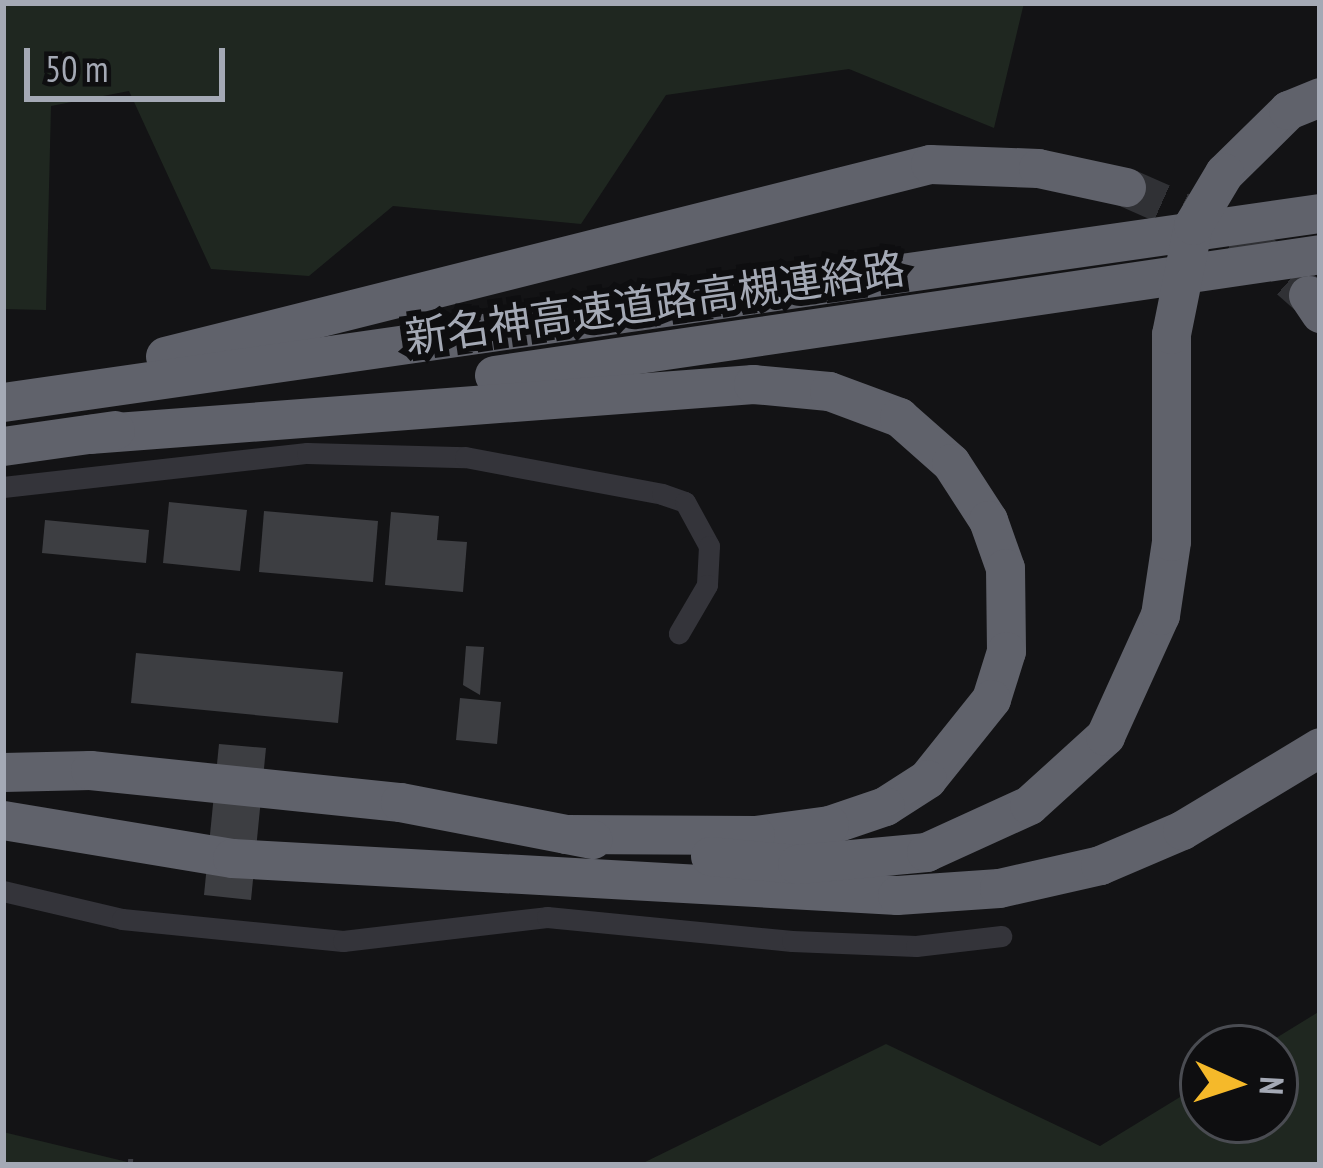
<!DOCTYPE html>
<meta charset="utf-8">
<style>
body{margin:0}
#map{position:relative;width:1323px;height:1168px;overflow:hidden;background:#131315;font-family:"PT Sans Narrow","Noto Sans JP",sans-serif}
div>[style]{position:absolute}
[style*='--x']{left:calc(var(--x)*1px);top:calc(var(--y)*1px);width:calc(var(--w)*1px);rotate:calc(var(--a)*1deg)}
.green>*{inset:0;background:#1f2720}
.building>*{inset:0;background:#3d3e42}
.highway-tunnel>*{height:39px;margin-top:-19.5px;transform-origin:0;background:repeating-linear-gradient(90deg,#303135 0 39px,transparent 0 59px)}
.path>*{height:4.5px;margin-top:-2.25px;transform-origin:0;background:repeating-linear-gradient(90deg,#3a3b41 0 6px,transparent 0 15px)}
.street>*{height:21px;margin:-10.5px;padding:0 10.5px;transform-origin:10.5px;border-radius:10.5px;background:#34343a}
.highway>*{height:39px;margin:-19.5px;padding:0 19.5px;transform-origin:19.5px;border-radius:19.5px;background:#60626b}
.highway-bridge>*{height:39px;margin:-19.5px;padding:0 19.5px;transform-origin:19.5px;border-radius:19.5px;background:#60626b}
span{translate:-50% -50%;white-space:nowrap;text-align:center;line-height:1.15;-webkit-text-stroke:12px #0e0e10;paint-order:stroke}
.street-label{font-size:42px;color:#a4a9b5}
.frame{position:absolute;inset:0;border:6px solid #a4a9b5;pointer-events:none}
.north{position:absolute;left:1179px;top:1024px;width:120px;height:120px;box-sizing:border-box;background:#0e0e10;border:3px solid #4a4c52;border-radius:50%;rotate:93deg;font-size:33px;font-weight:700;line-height:48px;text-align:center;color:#a4a9b5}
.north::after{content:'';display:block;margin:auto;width:42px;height:54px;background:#f5b92a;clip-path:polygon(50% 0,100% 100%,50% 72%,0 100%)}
.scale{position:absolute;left:24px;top:48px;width:201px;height:54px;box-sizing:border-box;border:6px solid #a4a9b5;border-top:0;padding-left:15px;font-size:36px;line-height:42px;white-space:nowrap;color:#a4a9b5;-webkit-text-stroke:9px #0e0e10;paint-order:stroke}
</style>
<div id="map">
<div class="green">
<div style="clip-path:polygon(3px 3px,1024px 3px,994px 128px,849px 69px,666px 95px,581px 224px,393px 206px,309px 276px,211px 269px,129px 91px,51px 106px,46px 310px,3px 309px)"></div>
<div style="clip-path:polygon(1320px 1011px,1320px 1165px,639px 1165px,886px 1044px,1100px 1146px,1203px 1083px,1203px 1120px,1275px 1120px,1275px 1048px,1260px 1048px)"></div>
<div style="clip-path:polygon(3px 1132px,140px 1165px,3px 1165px)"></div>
</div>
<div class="building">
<div style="clip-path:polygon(169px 502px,247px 510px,240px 571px,163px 563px)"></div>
<div style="clip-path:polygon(264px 511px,378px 521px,373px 582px,259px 572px)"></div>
<div style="clip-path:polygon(391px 512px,439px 516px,437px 540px,467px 542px,463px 592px,385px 585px)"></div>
<div style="clip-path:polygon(45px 520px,149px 530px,146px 563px,42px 553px)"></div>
<div style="clip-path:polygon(466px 646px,484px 647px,480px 695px,463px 685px)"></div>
<div style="clip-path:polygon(136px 653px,343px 672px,338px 723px,131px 703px)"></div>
<div style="clip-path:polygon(460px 698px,501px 702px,497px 744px,456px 740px)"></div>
<div style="clip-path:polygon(219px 744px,266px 748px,251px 900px,204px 895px)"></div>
</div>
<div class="highway-tunnel">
<div style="--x:1126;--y:187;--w:131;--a:23.8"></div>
<div style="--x:1246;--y:240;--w:83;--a:41.6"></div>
</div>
<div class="path">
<div style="--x:130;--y:1165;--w:15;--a:-86"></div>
</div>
<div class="street">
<div style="--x:3;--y:487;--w:306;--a:-6.4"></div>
<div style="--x:307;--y:453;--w:158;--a:1.5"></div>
<div style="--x:465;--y:457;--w:200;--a:10.6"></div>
<div style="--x:662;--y:494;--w:24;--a:19"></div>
<div style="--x:685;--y:502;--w:50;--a:61.4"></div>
<div style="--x:709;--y:546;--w:39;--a:93"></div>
<div style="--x:707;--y:585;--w:56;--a:120.3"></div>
<div style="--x:3;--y:891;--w:122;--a:13.2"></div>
<div style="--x:122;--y:919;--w:222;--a:5.7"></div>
<div style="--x:343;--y:941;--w:205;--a:-6.7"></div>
<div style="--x:547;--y:917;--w:246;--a:5.6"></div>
<div style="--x:792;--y:941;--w:124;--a:2.3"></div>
<div style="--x:916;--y:946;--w:86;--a:-6.7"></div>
</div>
<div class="highway">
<div style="--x:1224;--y:173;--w:90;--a:-44.5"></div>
<div style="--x:1288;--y:110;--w:35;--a:-22"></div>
<div style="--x:1308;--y:295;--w:22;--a:56"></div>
<div style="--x:165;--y:356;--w:789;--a:-14.09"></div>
<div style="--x:930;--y:164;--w:108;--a:2.1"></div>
<div style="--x:1038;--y:168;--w:90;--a:12.2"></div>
<div style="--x:494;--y:375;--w:835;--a:-8.33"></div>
<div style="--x:3;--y:402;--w:1330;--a:-8.17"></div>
<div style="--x:89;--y:434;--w:666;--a:-4.31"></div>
<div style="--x:753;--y:384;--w:76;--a:5.3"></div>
<div style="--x:829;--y:391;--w:75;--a:20.4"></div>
<div style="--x:899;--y:417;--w:69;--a:41.5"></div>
<div style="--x:951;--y:463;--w:68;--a:57"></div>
<div style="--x:988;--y:520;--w:51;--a:70.5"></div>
<div style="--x:1005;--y:568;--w:83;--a:89.3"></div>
<div style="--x:1006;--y:651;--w:50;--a:107.4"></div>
<div style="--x:991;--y:699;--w:102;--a:128.7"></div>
<div style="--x:927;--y:779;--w:50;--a:147.3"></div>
<div style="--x:885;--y:806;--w:59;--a:161.3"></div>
<div style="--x:829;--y:825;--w:75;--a:172.3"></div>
<div style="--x:755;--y:835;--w:189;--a:-179.7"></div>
<div style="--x:3;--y:446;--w:113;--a:-8.1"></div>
<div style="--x:3;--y:772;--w:87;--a:-1.3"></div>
<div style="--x:90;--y:770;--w:312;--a:5.9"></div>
<div style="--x:400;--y:802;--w:196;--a:10.9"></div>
<div style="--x:3;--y:820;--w:232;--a:9.4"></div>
<div style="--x:232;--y:858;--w:666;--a:3.18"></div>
<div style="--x:897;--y:895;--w:102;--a:-3.9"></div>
<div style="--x:999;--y:888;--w:104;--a:-12.8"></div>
<div style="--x:1100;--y:865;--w:89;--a:-23.1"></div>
<div style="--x:1182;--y:830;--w:161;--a:-31"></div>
<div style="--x:710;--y:856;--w:87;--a:5.3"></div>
<div style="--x:797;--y:864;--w:130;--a:-5.3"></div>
<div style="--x:926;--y:852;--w:113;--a:-24.5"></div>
<div style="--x:1029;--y:805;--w:103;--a:-42.2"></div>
<div style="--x:1105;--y:736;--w:133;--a:-65.6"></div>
<div style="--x:1160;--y:615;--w:75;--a:-81.5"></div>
<div style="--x:1171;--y:541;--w:207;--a:-90"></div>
</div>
<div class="highway-bridge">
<div style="--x:1171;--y:334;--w:111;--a:-78.6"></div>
<div style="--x:1193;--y:225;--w:61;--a:-59.2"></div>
</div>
<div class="street-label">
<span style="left:655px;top:303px;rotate:-8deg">新名神高速道路高槻連絡路</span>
</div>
<div class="frame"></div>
<div class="north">N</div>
<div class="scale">50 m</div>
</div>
